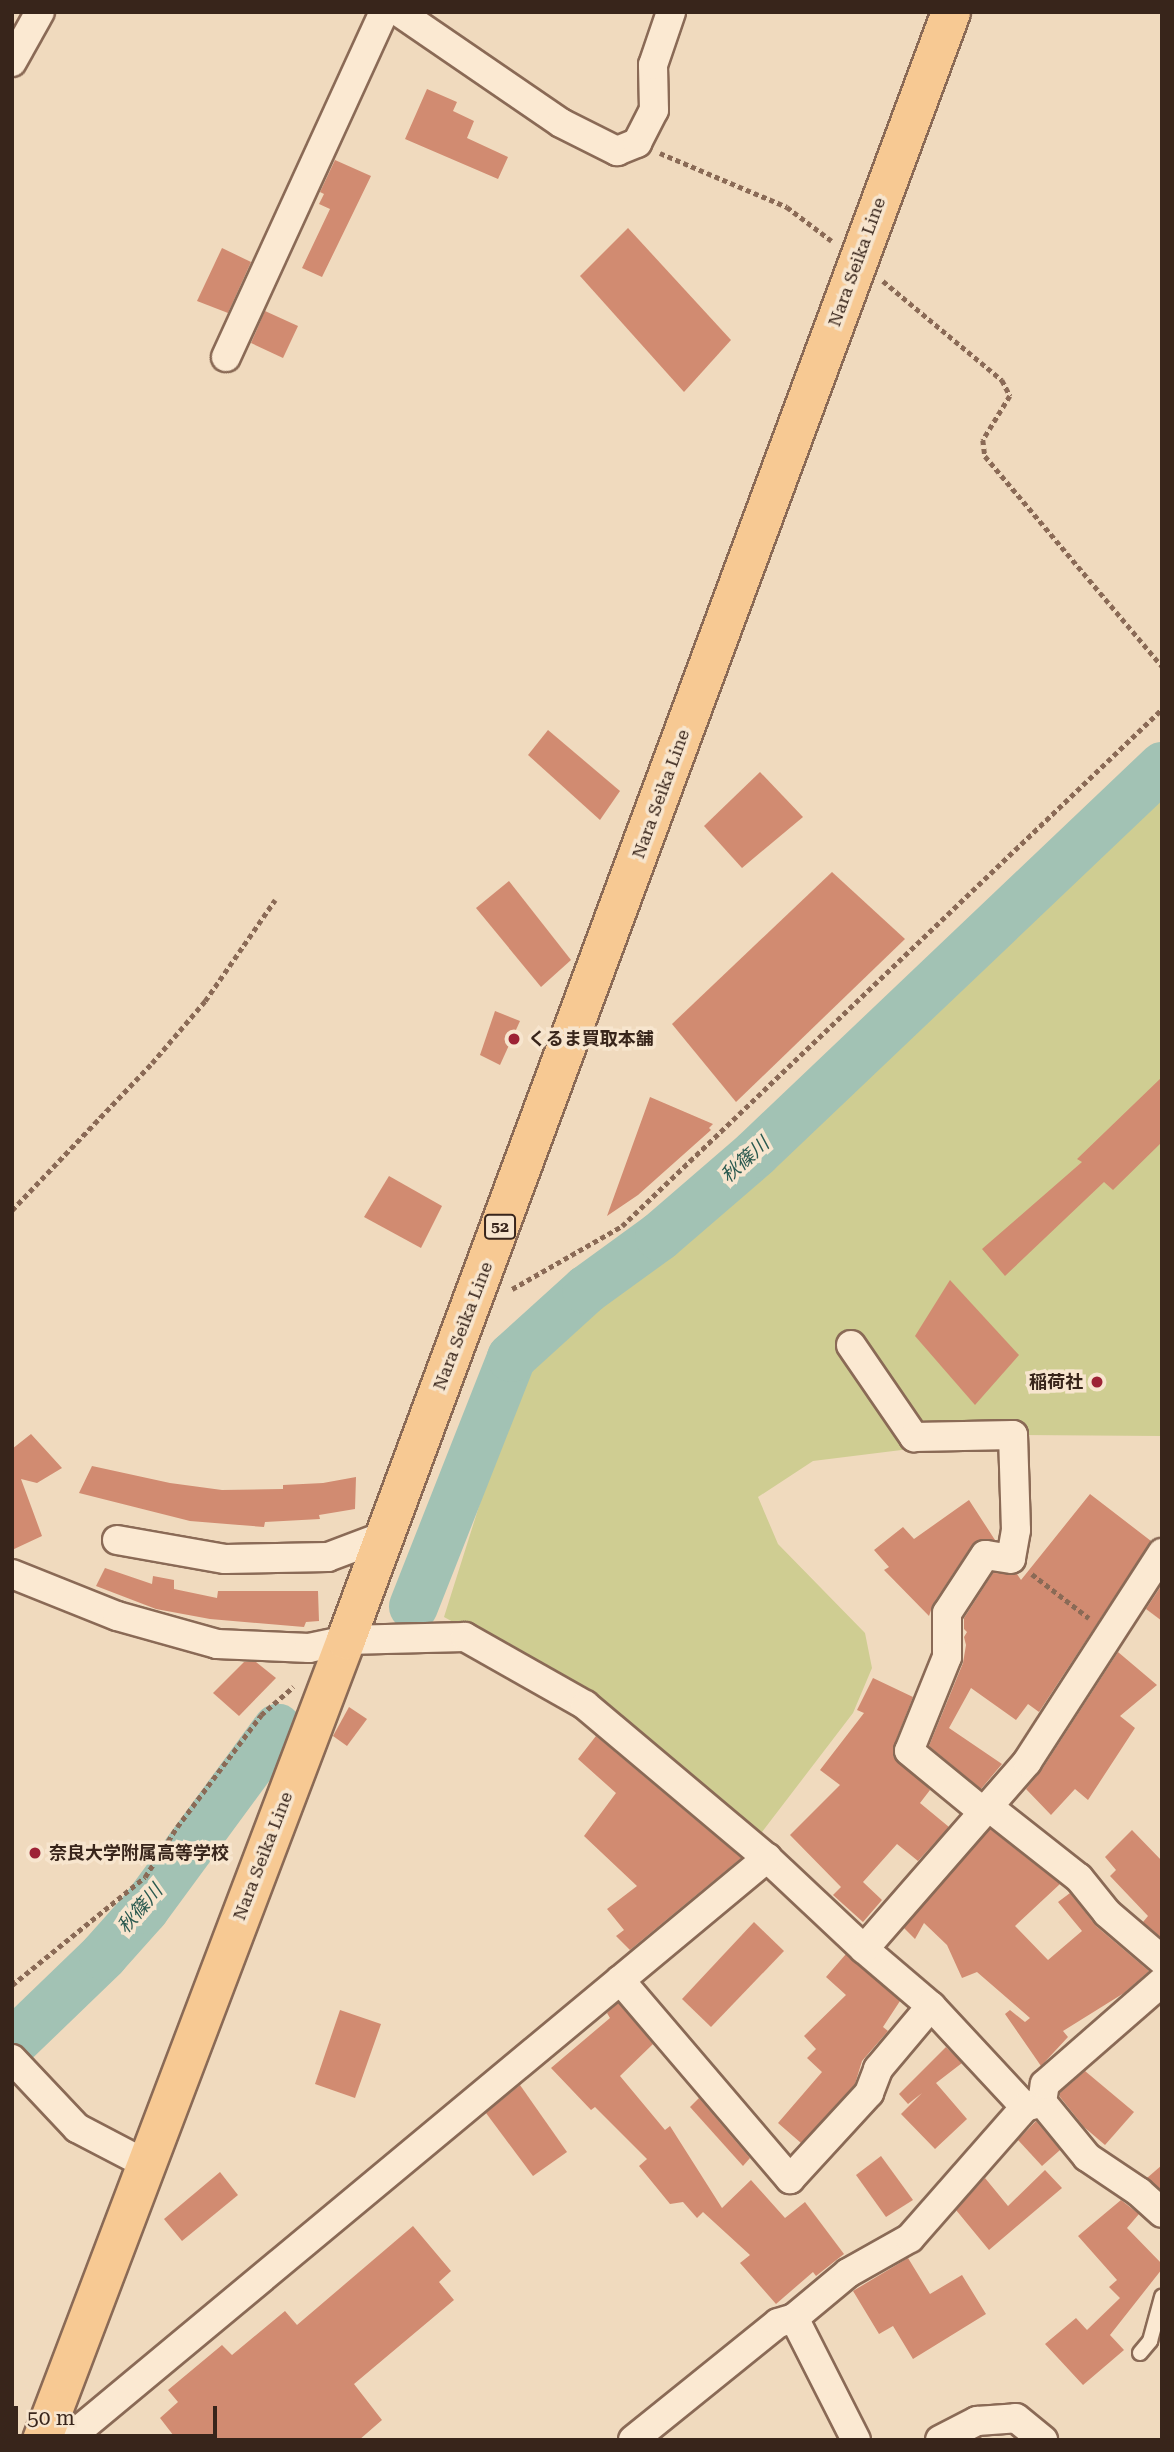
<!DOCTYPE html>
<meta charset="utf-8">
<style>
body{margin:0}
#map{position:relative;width:1174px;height:2452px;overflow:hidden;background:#f0dabe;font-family:"Roboto Serif","Noto Sans JP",serif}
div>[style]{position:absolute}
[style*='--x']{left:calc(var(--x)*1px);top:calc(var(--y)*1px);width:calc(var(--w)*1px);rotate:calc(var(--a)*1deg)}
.green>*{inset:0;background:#cfcd92}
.river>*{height:49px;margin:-24.5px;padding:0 24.5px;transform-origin:24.5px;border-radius:24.5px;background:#a2c2b4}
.building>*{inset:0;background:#d18b71}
.path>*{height:4.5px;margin-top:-2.25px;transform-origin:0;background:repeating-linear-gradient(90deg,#8a6a56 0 5px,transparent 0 8.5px)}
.roads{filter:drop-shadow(2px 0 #8a6a56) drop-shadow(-2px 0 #8a6a56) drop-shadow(0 2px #8a6a56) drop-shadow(0 -2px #8a6a56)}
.lane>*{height:14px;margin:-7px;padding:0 7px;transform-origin:7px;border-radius:7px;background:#fbe9d2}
.street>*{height:28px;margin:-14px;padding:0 14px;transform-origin:14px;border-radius:14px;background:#fbe9d2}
.primary>*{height:38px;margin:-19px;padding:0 19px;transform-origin:19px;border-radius:19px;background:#f7c993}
.dots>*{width:19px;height:19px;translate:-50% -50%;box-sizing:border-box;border:4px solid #f7e5ce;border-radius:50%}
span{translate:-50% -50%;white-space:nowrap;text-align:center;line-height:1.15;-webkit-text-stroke:7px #f7e5ce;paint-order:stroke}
.shield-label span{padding:2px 5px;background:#f7e5ce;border:2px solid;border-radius:5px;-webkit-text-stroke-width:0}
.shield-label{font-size:16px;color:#38251b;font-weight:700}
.street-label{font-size:18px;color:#38251b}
.poi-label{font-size:18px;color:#38251b;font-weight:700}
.left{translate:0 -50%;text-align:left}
.right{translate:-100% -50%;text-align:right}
.water-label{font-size:19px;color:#2a594f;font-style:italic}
.frame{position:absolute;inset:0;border:14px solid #38251b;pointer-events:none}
.scale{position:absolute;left:14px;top:2406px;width:203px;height:32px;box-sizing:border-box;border:4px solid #38251b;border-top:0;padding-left:9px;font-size:21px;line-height:24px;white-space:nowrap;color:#38251b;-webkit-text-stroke:5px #f7e5ce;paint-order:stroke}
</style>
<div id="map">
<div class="green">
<div style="clip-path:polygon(1162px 784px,1162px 1436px,1022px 1435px,813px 1461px,758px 1497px,778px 1544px,865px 1633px,872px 1668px,853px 1713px,759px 1836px,583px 1693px,444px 1617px,523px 1367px,538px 1346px,702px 1212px)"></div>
</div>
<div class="river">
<div style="--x:413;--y:1606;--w:268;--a:-68.5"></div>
<div style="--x:511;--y:1357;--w:101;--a:-42.2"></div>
<div style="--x:586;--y:1289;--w:90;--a:-36"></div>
<div style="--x:659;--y:1236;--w:127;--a:-40.8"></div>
<div style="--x:755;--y:1153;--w:562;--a:-43.56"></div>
<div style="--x:12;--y:2043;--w:127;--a:-44"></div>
<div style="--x:103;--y:1955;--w:62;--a:-48.3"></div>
<div style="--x:144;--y:1909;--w:225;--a:-53.7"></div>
</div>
<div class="building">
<div style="clip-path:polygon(427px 89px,457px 102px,453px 111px,474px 121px,467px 138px,508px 157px,498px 179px,405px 139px)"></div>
<div style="clip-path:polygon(335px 160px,371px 176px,322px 277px,302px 268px,330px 209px,319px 204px,324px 194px,320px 192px)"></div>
<div style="clip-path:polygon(628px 228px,731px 340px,684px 392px,580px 276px)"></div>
<div style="clip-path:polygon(222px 248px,251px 262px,228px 313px,197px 301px)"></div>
<div style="clip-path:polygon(265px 311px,298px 326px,283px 358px,251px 343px)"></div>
<div style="clip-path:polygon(548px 730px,620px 791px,600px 820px,528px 755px)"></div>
<div style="clip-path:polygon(760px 772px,803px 817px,742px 868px,704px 826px)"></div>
<div style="clip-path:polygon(832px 872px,905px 939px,736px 1102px,672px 1024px)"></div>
<div style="clip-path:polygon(509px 881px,571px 960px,541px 987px,476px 908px)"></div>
<div style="clip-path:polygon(495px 1011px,520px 1021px,500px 1065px,480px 1055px)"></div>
<div style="clip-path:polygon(1162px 1077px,1162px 1142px,1113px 1190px,1104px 1182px,1005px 1276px,982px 1249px,1082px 1162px,1077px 1159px)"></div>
<div style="clip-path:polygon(650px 1097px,713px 1124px,709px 1128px,711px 1130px,638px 1195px,607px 1216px)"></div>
<div style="clip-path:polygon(389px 1176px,442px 1206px,421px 1248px,364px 1217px)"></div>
<div style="clip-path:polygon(950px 1280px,1019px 1355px,975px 1405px,915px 1336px)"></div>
<div style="clip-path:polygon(31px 1434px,62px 1468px,37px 1483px,21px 1479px,42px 1536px,12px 1550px,12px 1449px)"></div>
<div style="clip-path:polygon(92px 1466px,170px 1483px,222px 1490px,283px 1489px,283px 1485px,323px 1483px,356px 1477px,355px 1509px,319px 1515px,320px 1519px,265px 1522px,264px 1527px,190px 1521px,79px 1493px)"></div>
<div style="clip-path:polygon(1090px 1494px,1151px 1541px,1039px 1712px,1028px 1704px,1016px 1720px,971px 1688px,949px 1728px,1002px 1764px,981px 1789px,929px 1746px,963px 1663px,966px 1645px,964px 1637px,967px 1632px,964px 1629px,964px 1618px,993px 1573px,1017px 1574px,1021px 1580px)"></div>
<div style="clip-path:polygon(969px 1500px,995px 1540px,979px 1540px,972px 1545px,933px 1604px,929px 1616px,884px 1570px,889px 1567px,874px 1550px,903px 1527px,914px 1539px)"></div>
<div style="clip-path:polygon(105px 1568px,152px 1584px,153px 1576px,174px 1580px,174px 1589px,217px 1598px,218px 1591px,318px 1591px,319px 1621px,306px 1622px,304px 1627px,210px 1619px,156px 1609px,96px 1586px)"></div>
<div style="clip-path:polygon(1161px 1586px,1162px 1586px,1162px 1621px,1146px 1609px)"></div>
<div style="clip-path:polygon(1118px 1652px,1157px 1685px,1120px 1716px,1135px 1728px,1088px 1800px,1075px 1789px,1051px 1815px,1026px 1789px,1041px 1771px)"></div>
<div style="clip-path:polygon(244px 1662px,256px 1662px,276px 1678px,239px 1716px,213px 1693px)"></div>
<div style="clip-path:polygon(873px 1678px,913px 1697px,894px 1745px,893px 1756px,930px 1790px,920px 1803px,949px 1827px,918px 1861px,897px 1844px,863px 1882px,882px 1900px,863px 1922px,833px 1895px,841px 1887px,790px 1835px,840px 1785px,820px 1770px,864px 1713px,857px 1710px)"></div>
<div style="clip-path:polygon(349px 1707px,367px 1719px,347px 1746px,333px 1736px)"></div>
<div style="clip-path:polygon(596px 1736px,741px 1858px,630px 1950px,616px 1936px,624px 1930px,607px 1909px,637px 1886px,584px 1836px,616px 1793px,578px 1759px)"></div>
<div style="clip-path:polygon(990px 1829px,1060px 1884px,1015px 1926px,1048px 1960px,1082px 1931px,1058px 1902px,1070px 1893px,1096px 1926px,1149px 1971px,1124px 1993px,1063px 2031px,1068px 2037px,1041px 2066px,1005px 2014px,1010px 2010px,1025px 2022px,1030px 2018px,977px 1972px,962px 1978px,947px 1945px,924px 1923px,915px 1939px,904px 1928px)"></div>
<div style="clip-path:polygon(1132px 1830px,1162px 1861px,1162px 1938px,1143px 1922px,1148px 1916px,1110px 1876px,1116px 1870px,1105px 1857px)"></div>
<div style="clip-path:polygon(754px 1922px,784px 1951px,711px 2027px,682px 1999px)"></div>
<div style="clip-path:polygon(846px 1954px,900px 2001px,883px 2027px,888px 2031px,862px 2061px,855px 2084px,801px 2143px,778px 2123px,822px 2072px,807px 2058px,816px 2049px,804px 2036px,846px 1995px,826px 1977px)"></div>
<div style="clip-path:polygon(618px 2003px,653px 2044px,620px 2076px,665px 2130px,670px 2126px,722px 2208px,751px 2180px,785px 2218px,805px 2202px,844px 2254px,816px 2276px,813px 2272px,776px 2304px,740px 2263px,750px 2255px,703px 2212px,697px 2218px,683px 2202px,670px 2204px,639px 2166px,647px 2159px,595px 2107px,591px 2110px,551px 2068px,610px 2018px,607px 2013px)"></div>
<div style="clip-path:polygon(340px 2010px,381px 2024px,355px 2098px,315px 2084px)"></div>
<div style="clip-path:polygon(946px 2047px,962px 2063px,936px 2083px,967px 2119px,935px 2149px,901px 2114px,922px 2093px,908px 2104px,899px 2094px)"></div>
<div style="clip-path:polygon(1085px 2071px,1134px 2112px,1105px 2145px,1084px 2127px,1060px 2097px,1060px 2093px)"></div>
<div style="clip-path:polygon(520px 2085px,567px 2152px,533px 2176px,486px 2113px)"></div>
<div style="clip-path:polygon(699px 2098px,750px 2158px,743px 2166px,690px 2107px)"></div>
<div style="clip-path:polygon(1036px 2121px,1060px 2150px,1042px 2166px,1018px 2140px)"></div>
<div style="clip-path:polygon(881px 2156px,913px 2200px,886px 2217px,856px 2175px)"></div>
<div style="clip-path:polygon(1162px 2165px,1162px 2187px,1160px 2189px,1147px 2178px)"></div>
<div style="clip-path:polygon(1045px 2170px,1062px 2188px,989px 2250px,956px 2210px,985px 2178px,1008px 2206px)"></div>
<div style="clip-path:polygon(220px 2172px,238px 2195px,182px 2241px,164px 2219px)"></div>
<div style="clip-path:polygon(1121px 2200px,1139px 2214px,1127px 2228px,1162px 2264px,1162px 2269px,1110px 2335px,1124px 2350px,1083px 2385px,1045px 2344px,1076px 2318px,1087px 2330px,1120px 2298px,1109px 2287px,1117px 2280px,1078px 2236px)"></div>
<div style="clip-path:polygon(413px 2226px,451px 2271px,439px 2282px,454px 2300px,354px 2384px,382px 2420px,359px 2440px,177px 2440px,160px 2418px,178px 2402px,168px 2390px,222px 2345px,232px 2355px,285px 2311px,297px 2325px)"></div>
<div style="clip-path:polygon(908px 2258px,930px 2294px,962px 2275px,986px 2314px,913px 2359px,893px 2326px,879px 2334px,853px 2291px)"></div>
</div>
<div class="path">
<div style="--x:660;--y:153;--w:138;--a:23"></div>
<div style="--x:787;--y:207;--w:56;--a:37.1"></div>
<div style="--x:883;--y:281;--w:155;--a:39.8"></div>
<div style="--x:1002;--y:380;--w:18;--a:63"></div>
<div style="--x:1010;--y:396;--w:52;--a:121.5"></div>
<div style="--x:983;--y:440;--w:16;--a:83"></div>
<div style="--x:985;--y:456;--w:275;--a:49.9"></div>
<div style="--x:12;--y:1210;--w:203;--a:-46.4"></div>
<div style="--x:152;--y:1063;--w:82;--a:-49.5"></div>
<div style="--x:205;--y:1001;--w:123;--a:-55.3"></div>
<div style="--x:512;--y:1289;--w:127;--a:-29.8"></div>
<div style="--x:622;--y:1226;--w:748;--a:-43.75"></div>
<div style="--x:1032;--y:1574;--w:72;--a:37.7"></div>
<div style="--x:12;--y:1985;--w:171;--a:-39.1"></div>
<div style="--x:145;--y:1877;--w:59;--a:-57.4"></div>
<div style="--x:177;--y:1827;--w:140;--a:-53.1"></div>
<div style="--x:261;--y:1715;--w:43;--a:-41.2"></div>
</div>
<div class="roads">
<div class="lane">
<div style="--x:1140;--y:2353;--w:16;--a:-50"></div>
<div style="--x:1150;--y:2341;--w:46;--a:-74.7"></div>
</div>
<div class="street">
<div style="--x:399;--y:12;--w:196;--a:34.4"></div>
<div style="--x:561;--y:123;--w:63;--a:26.6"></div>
<div style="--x:617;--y:151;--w:22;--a:-22"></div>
<div style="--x:637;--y:143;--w:37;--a:-63"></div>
<div style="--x:654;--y:110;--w:45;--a:-91.3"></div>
<div style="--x:653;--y:65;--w:56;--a:-71.2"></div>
<div style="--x:12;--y:62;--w:57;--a:-60.8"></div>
<div style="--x:226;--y:357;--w:379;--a:-65.4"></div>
<div style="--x:851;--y:1345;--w:112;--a:55.6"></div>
<div style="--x:914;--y:1437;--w:99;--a:-1.2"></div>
<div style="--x:1013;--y:1435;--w:95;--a:88.2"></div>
<div style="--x:1016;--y:1530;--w:29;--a:100"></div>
<div style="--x:1011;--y:1559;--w:26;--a:-171"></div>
<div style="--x:985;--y:1555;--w:69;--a:123.2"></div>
<div style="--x:947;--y:1613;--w:44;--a:90"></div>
<div style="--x:947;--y:1657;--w:101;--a:112"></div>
<div style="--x:909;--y:1751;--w:94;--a:39.4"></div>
<div style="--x:117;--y:1540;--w:110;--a:10"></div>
<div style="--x:225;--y:1559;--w:103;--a:-1.1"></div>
<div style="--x:328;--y:1557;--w:60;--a:-20.6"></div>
<div style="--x:12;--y:1574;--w:113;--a:21.8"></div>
<div style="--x:117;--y:1616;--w:104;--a:15.6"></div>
<div style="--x:217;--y:1644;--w:92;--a:2.5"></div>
<div style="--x:309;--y:1648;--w:38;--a:-12"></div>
<div style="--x:346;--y:1640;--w:119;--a:-1.4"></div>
<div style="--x:465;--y:1637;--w:138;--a:29.5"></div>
<div style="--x:585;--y:1705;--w:238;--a:40.1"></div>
<div style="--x:767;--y:1858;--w:133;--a:43.2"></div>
<div style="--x:864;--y:1949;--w:88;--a:40.4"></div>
<div style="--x:931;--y:2006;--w:138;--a:47.1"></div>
<div style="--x:1025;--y:2107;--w:18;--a:-16"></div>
<div style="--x:1042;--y:2102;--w:71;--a:50.7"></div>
<div style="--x:1087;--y:2157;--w:63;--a:33.9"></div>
<div style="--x:1139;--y:2192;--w:31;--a:42"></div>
<div style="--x:990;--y:1808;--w:113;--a:38.2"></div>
<div style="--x:1079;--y:1878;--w:45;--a:51.3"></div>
<div style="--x:1107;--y:1913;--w:72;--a:40.5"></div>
<div style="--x:864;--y:1949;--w:248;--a:-48.9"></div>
<div style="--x:1027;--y:1762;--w:249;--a:-57.1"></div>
<div style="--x:620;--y:1980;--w:262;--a:49.5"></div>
<div style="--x:790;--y:2179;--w:117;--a:-47.4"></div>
<div style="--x:869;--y:2093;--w:26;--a:-69"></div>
<div style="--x:878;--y:2069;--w:82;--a:-49.9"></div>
<div style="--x:12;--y:2059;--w:95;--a:46.7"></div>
<div style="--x:77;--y:2128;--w:78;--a:27.6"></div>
<div style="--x:1042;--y:2102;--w:18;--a:-81"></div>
<div style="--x:1045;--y:2084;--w:155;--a:-41.1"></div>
<div style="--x:44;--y:2433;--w:29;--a:4"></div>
<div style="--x:73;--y:2435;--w:903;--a:-39.74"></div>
<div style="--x:633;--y:2440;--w:186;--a:-38.9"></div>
<div style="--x:778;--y:2323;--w:17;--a:-17"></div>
<div style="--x:856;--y:2440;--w:137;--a:-116.9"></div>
<div style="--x:794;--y:2318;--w:70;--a:-39.8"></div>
<div style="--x:848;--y:2273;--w:71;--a:-29.4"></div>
<div style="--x:910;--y:2238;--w:174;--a:-48.7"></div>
<div style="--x:940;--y:2440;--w:42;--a:-27.2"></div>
<div style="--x:977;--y:2421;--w:39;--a:-4"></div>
<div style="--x:1016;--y:2418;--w:35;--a:39"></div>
</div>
<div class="primary">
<div style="--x:42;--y:2440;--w:856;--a:-69.19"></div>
<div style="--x:346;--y:1640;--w:1737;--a:-69.61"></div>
</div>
</div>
<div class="dots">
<div style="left:514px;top:1039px;background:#9d2235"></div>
<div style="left:1097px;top:1382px;background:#9d2235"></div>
<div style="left:35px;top:1853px;background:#9d2235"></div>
</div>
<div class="shield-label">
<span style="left:500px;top:1227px">52</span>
</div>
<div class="street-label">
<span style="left:857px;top:262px;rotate:-70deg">Nara Seika Line</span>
<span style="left:661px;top:794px;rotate:-70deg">Nara Seika Line</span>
<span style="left:463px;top:1326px;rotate:-69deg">Nara Seika Line</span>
<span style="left:263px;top:1856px;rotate:-69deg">Nara Seika Line</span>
</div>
<div class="poi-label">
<span class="left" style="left:528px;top:1039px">くるま買取本舗</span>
<span class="right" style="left:1083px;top:1382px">稲荷社</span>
<span class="left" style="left:49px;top:1853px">奈良大学附属高等学校</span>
</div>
<div class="water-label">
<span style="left:745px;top:1160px;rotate:-42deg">秋篠川</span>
<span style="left:140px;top:1909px;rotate:-49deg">秋篠川</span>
</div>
<div class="frame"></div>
<div class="scale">50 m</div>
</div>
